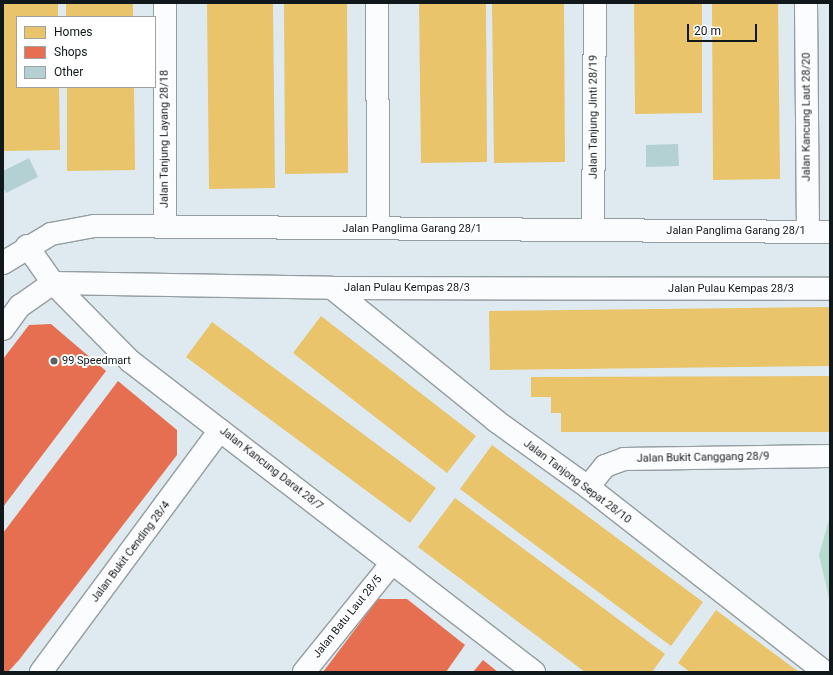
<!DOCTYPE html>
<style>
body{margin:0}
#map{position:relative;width:833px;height:675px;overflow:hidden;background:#deeaf0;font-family:Roboto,sans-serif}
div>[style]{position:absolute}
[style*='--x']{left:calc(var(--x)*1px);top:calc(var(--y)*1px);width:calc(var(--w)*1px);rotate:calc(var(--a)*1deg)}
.green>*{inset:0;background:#b4dbce}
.homes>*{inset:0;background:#e9c46a}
.shops>*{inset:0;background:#e76f51}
.building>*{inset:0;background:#b3d0d3}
.roads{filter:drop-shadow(1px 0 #949da1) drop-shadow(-1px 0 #949da1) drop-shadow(0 1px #949da1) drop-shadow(0 -1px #949da1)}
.minor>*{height:22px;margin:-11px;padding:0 11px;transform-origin:11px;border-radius:11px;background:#fafcfd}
.dots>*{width:11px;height:11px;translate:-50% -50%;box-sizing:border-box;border:2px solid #fff;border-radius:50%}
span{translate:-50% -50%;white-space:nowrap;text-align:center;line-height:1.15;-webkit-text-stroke:4px #fff;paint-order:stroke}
.street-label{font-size:11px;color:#10181b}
.poi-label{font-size:11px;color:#10181b}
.left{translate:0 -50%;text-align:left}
.frame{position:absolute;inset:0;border:4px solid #10181b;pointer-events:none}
.legend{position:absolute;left:16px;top:16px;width:140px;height:72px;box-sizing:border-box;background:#fff;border:1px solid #9fa3a4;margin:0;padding:5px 7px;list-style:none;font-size:12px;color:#10181b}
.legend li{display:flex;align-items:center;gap:8px;height:20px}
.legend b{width:20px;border:1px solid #9fa3a4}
.scale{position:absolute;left:687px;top:24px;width:70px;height:18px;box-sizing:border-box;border:2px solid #10181b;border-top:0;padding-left:5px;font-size:12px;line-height:14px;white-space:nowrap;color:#10181b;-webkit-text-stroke:3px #fff;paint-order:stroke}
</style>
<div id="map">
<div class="green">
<div style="clip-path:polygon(830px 516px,830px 602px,819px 555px)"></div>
</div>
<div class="homes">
<div style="clip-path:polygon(3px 3px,58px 3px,58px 17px,17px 17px,17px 87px,59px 87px,60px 150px,3px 151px)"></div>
<div style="clip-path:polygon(66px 3px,133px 3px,133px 17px,66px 17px)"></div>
<div style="clip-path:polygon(207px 3px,273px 3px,275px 188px,209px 189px)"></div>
<div style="clip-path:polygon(284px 3px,347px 3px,348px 173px,285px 174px)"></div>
<div style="clip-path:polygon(419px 3px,486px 3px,487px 162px,421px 163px)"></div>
<div style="clip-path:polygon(492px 3px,564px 3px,565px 162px,494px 163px)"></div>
<div style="clip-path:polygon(634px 3px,702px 3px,702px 113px,635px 114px)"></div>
<div style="clip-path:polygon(712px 3px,778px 3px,780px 179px,713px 180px)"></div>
<div style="clip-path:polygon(67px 87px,134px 87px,135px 170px,67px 171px)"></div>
<div style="clip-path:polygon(830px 307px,830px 366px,490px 370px,489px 311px)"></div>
<div style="clip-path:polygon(321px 316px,476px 436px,447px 473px,293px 353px)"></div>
<div style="clip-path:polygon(212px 322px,436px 488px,410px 523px,186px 357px)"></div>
<div style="clip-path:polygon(830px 376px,830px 432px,561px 432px,561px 413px,551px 413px,551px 397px,531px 397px,531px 377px)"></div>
<div style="clip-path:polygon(492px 445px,703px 602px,671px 646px,460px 489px)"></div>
<div style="clip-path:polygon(455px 498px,665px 654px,652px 672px,585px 672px,418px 547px)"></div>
<div style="clip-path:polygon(716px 610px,768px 649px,799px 672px,690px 672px,678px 663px)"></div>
</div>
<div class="shops">
<div style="clip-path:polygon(51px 324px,106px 371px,3px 507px,3px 359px,29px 325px)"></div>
<div style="clip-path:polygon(118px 381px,177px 430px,177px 455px,19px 660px,8px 672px,3px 672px,3px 533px)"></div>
<div style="clip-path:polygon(378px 599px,407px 599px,465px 645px,446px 672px,323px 672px)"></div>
<div style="clip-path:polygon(483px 660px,498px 672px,473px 672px)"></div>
</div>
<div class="building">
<div style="clip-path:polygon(678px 144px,679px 166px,646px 167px,646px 145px)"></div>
<div style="clip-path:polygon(29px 158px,38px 177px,6px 193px,3px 187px,3px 171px)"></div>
</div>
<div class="roads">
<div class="minor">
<div style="--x:165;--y:3;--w:224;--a:90"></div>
<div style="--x:377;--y:3;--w:225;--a:89.7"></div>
<div style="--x:806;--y:3;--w:229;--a:89.5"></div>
<div style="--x:593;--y:230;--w:227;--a:-89.5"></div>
<div style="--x:27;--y:246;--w:45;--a:54.9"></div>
<div style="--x:53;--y:283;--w:110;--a:45.4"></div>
<div style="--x:130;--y:361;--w:510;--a:37.59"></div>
<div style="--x:3;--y:263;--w:56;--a:-31.1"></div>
<div style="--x:51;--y:234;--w:44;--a:-10.5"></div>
<div style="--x:94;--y:226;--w:736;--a:0.47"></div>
<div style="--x:332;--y:288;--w:211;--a:39"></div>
<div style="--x:496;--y:421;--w:113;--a:35.7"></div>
<div style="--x:588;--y:487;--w:301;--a:38"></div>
<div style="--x:3;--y:329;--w:29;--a:-54"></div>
<div style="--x:20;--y:306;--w:40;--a:-34.9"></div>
<div style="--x:53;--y:283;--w:279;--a:1"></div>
<div style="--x:332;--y:288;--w:498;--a:0.1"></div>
<div style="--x:588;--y:487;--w:27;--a:-51"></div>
<div style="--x:605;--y:466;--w:20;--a:-20"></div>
<div style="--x:624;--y:459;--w:206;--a:-0.8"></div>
<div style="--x:41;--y:672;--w:301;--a:-53.5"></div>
<div style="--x:304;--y:672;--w:140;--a:-51.1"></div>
</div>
</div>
<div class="dots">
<div style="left:54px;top:361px;background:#586266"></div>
</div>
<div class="street-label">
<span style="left:594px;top:117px;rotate:-90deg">Jalan Tanjung Jinti 28/19</span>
<span style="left:807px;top:117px;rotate:-90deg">Jalan Kancung Laut 28/20</span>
<span style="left:165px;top:139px;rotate:-90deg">Jalan Tanjung Layang 28/18</span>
<span style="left:412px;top:229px">Jalan Panglima Garang 28/1</span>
<span style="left:736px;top:231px">Jalan Panglima Garang 28/1</span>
<span style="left:407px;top:288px">Jalan Pulau Kempas 28/3</span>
<span style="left:731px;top:289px">Jalan Pulau Kempas 28/3</span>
<span style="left:703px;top:458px;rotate:-1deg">Jalan Bukit Canggang 28/9</span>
<span style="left:271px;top:469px;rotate:38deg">Jalan Kancung Darat 28/7</span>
<span style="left:577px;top:482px;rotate:37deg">Jalan Tanjong Sepat 28/10</span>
<span style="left:131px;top:552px;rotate:-53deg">Jalan Bukit Cending 28/4</span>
<span style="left:348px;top:617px;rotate:-51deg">Jalan Batu Laut 28/5</span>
</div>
<div class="poi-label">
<span class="left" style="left:62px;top:361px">99 Speedmart</span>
</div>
<div class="frame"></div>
<ul class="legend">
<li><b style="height:11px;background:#e9c46a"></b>Homes</li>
<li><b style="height:11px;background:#e76f51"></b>Shops</li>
<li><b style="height:11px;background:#b3d0d3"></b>Other</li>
</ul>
<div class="scale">20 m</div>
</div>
